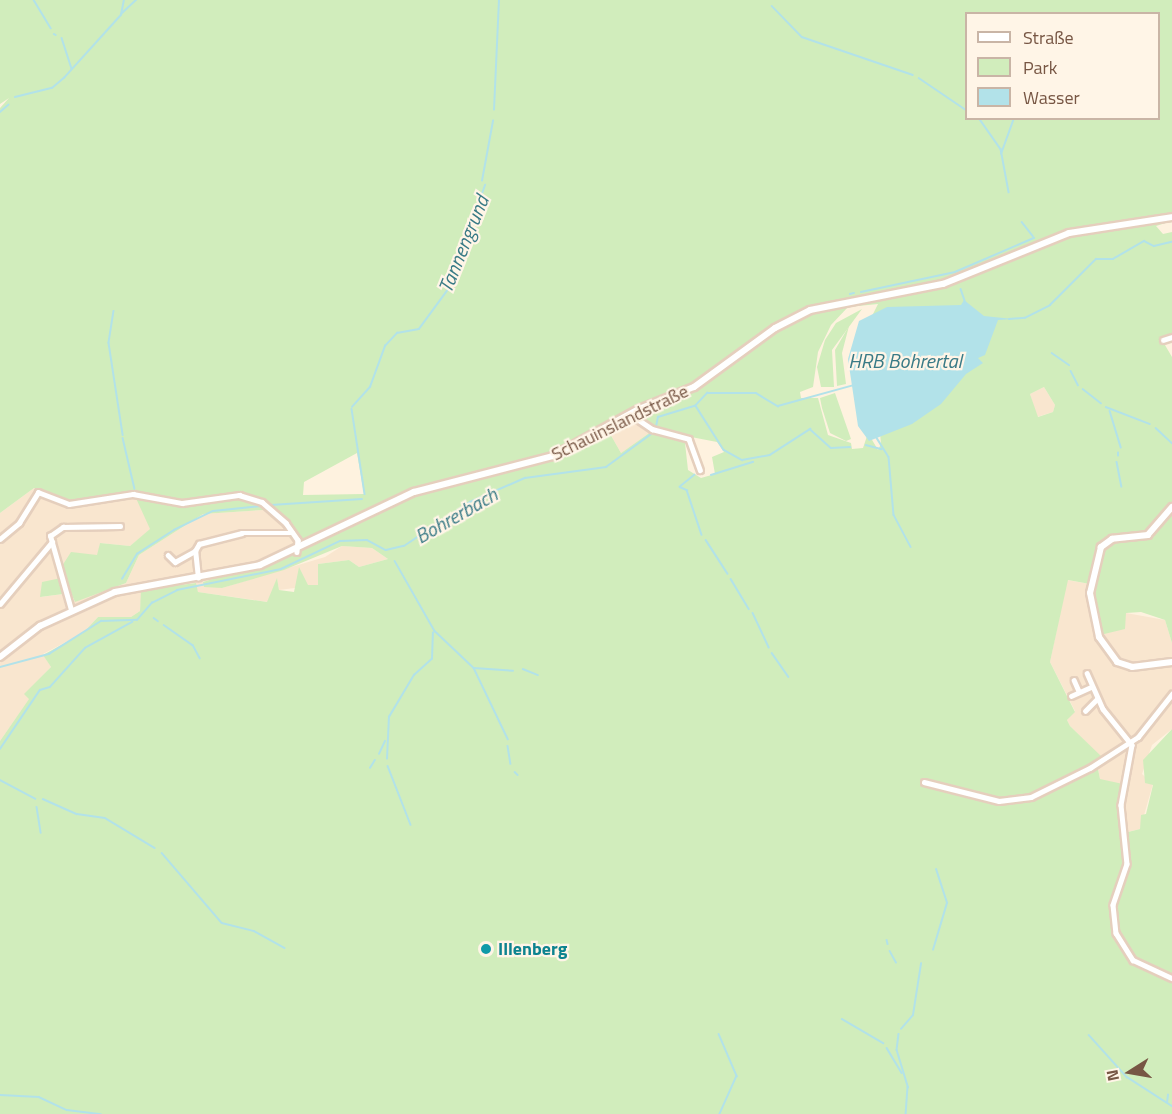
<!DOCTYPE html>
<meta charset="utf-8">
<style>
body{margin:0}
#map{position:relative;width:1172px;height:1114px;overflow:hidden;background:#fef2df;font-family:"Titillium Web",sans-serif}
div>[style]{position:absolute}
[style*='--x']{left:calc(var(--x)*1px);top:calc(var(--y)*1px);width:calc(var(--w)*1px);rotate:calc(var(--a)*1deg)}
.residential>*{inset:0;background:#f9e6cf}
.green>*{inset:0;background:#d1edbc}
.water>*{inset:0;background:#b2e2e9}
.stream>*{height:1.5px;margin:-0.75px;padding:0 0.75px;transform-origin:0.75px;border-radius:0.75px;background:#b2e2e9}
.roads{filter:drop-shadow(2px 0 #e5cfbd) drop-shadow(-2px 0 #e5cfbd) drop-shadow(0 2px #e5cfbd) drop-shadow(0 -2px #e5cfbd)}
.street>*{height:4.5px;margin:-2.25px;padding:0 2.25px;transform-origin:2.25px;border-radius:2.25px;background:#fff}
.secondary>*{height:6px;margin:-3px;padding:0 3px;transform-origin:3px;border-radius:3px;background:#fff}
.dots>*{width:16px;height:16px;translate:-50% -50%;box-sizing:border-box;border:3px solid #fff5e7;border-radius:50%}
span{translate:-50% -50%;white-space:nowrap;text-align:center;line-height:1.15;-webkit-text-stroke:4.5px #fff5e7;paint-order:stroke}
.street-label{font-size:18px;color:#775644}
.culture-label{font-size:18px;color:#0d838f;font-weight:700}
.left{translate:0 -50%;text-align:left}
.water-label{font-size:20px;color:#397a86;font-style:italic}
.legend{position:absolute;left:965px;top:12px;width:195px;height:108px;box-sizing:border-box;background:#fff5e7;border:2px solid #c9b5a6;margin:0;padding:8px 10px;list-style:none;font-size:18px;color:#775644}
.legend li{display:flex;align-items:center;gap:12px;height:30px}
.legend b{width:30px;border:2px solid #c9b5a6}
.north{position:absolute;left:1100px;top:1042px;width:60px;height:60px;-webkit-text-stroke:4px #fff5e7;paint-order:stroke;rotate:259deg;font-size:16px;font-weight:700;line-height:24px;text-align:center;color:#775644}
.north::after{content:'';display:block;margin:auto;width:21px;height:27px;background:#775644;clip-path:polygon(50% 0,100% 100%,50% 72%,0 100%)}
</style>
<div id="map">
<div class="residential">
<div style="clip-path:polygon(1044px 387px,1055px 405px,1053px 412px,1037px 417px,1030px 394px)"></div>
<div style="clip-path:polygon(629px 420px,652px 431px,621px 453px,609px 432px)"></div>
<div style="clip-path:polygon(34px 488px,59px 504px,140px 497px,151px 529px,130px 546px,100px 543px,98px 555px,41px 597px,71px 593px,74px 601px,126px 583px,139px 555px,203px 514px,263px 510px,284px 517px,304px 542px,300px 552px,272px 564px,203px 582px,222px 588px,325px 557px,342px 546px,372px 548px,388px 559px,359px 567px,349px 560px,318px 564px,318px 585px,279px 590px,277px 579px,268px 602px,198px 592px,195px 583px,142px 590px,140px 611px,131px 617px,98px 617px,83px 633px,43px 654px,51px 667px,25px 694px,30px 698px,0 741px,0 513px)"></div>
<div style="clip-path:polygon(1067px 580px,1090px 584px,1126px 613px,1165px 620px,1172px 643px,1172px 729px,1152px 745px,1142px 774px,1153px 784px,1140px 829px,1123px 833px,1100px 779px,1097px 763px,1102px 758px,1070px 726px,1067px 720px,1075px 711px,1050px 662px)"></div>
</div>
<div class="green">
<div style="clip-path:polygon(evenodd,0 0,1172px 0,1172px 221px,1156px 226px,1163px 234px,1172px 232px,1172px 335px,1162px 340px,1172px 357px,1172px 643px,1165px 620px,1141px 612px,1126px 613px,1125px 629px,1100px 635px,1090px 584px,1068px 580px,1050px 662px,1075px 712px,1067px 720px,1070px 726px,1103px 758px,1097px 764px,1100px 779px,1123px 784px,1124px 833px,1140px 829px,1141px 815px,1146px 814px,1153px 785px,1145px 783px,1143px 760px,1172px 729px,1172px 1114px,0 1114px,0 741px,29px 699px,24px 694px,51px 667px,43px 655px,83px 633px,98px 617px,131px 617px,140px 611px,141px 590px,196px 583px,198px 592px,267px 602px,277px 578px,279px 590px,294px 592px,299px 567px,308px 585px,318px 585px,318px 564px,349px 560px,359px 567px,388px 559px,372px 548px,342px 546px,284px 570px,222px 588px,204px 587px,203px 582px,300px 552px,304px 542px,284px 518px,263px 510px,203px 514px,139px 555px,126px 583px,75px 602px,71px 593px,40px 597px,42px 582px,66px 577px,62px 566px,71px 552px,97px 555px,100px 543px,130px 546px,150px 529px,135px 496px,69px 507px,34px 488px,0 513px,0 108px,9px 98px,0 104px,0 0,966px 14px,1158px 14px,1158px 118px,966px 118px,966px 14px,0 0,878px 304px,870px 320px,881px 444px,878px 450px,868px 433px,863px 448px,852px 449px,851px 443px,828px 435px,818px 398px,801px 398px,800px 392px,813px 387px,818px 352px,831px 325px,848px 307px,878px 304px,0 0,1044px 387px,1055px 405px,1053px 412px,1038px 417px,1030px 394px,1044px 387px,0 0,629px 420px,652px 431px,621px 453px,609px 432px,629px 420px,0 0,691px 437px,717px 442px,724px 452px,712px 457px,715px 474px,701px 478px,688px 470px,685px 443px,691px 437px,0 0,357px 453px,364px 494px,303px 495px,304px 482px,357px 453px)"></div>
<div style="clip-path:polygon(862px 309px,832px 350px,834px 387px,821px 387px,817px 367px,825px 340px,836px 323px)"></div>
<div style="clip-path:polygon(849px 326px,842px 353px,846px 384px,837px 386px,835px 350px)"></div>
<div style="clip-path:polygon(835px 393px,851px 439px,846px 441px,830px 433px,822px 408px,820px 398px)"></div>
</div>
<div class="water">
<div style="clip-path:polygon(964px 300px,984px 316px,1013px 319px,998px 320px,985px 355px,978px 358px,983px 363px,966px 374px,941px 404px,912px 424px,869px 441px,858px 426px,848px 359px,859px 321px,887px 307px,961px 305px)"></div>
</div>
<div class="stream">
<div style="--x:34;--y:0;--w:33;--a:59"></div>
<div style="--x:772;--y:6;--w:43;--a:45.9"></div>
<div style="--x:802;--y:37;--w:117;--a:18.9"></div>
<div style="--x:121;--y:14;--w:21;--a:-43"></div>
<div style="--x:54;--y:34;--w:2;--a:27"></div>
<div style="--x:62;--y:38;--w:32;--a:72"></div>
<div style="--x:919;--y:78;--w:57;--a:34.2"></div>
<div style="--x:15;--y:97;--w:38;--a:-14"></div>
<div style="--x:52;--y:88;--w:16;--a:-40"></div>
<div style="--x:64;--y:78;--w:85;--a:-47.9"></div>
<div style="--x:121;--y:15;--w:15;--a:-79"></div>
<div style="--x:494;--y:110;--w:110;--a:-87.4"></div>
<div style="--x:0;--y:112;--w:11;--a:-41"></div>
<div style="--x:979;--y:118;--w:38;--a:55"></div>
<div style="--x:1001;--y:149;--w:44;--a:79.5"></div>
<div style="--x:1001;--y:154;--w:38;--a:-70"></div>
<div style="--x:482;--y:181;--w:61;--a:-79.6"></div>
<div style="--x:1022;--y:222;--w:18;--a:52"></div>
<div style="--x:961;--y:289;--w:18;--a:71"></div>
<div style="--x:861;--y:292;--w:96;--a:-12"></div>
<div style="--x:955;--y:272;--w:86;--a:-23.3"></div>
<div style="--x:850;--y:294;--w:4;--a:-14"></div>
<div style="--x:114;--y:311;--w:32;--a:99"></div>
<div style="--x:109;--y:343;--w:93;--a:81.3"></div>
<div style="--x:1009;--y:319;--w:16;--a:-4"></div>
<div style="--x:1025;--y:318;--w:28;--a:-27"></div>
<div style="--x:1050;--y:305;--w:65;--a:-45"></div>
<div style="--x:1096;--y:259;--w:17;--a:0"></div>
<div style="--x:1113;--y:259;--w:36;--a:-30"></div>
<div style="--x:1144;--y:241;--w:11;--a:27"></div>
<div style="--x:1154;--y:246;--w:18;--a:-13"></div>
<div style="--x:1052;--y:353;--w:21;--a:35"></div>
<div style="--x:1071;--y:371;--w:16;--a:63"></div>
<div style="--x:1083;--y:389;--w:23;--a:38"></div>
<div style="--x:696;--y:406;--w:52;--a:57.5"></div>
<div style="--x:724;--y:450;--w:21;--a:29"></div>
<div style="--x:742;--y:460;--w:28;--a:-10"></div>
<div style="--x:770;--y:455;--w:48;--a:-33"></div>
<div style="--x:810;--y:429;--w:28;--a:42"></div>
<div style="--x:831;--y:448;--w:19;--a:-3"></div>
<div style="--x:352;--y:407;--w:27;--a:-48"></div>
<div style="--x:370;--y:387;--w:44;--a:-69.9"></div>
<div style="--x:385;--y:346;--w:18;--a:-47"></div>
<div style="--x:397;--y:333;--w:22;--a:-10"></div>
<div style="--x:419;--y:329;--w:51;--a:-53.8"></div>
<div style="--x:449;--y:288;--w:109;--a:-70.7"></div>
<div style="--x:1106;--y:407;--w:47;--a:21.1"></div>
<div style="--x:352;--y:409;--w:86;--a:81.3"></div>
<div style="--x:1110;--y:411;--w:38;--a:73"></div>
<div style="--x:656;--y:427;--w:10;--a:-79"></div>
<div style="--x:658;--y:417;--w:39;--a:-17"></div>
<div style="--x:695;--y:406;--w:18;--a:-47"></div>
<div style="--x:707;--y:393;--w:49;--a:0"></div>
<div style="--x:756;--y:393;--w:26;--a:31"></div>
<div style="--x:778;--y:406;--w:79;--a:-15.4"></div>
<div style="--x:1156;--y:428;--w:22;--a:43"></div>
<div style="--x:123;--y:438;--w:52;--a:76.8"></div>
<div style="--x:877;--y:438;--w:22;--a:58"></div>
<div style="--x:889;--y:457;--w:58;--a:85.1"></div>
<div style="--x:894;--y:515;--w:36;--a:62"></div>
<div style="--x:866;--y:445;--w:16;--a:15"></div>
<div style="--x:1118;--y:456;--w:3;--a:-90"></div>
<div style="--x:1117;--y:462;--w:25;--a:79"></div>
<div style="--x:695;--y:475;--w:19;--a:141"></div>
<div style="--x:680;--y:487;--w:8;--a:23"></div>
<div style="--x:687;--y:490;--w:47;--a:71.6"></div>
<div style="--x:711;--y:475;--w:44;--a:-17.2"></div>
<div style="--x:271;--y:505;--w:91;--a:-3.8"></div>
<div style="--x:706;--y:540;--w:40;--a:57.1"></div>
<div style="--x:395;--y:561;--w:81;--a:60.3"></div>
<div style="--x:435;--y:631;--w:54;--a:43.5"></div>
<div style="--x:474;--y:668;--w:79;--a:64.4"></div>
<div style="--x:122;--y:579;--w:29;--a:-59"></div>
<div style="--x:137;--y:554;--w:44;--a:-33"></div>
<div style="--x:174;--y:530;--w:43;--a:-26"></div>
<div style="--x:213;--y:511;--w:49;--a:-5.8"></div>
<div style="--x:731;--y:579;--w:35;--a:59"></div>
<div style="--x:753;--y:613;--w:38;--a:65"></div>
<div style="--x:154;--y:618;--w:5;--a:37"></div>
<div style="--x:164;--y:625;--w:35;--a:35"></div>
<div style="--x:193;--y:645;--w:15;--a:62"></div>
<div style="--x:772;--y:653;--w:29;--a:55"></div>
<div style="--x:0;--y:667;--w:51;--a:-14.9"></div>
<div style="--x:49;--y:654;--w:62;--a:-32.4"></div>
<div style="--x:101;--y:621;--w:36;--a:-2"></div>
<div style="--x:137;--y:620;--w:23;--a:-49"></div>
<div style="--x:152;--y:603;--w:28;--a:-27"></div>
<div style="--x:177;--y:590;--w:106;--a:-11.4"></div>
<div style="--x:281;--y:569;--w:65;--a:-25.4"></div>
<div style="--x:340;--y:541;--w:27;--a:-2"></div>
<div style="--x:367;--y:540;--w:21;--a:28"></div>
<div style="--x:386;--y:550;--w:18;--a:-13"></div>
<div style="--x:404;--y:546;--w:79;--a:-33.7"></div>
<div style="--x:470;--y:502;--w:60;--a:-23.6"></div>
<div style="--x:525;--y:478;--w:82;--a:-7.7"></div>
<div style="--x:606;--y:467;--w:59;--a:-36.1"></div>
<div style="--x:474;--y:668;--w:39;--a:4"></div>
<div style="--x:523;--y:669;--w:16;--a:22"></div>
<div style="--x:508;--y:746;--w:18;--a:81"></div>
<div style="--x:0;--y:749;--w:71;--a:-55.9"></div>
<div style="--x:40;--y:690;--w:10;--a:-17"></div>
<div style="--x:50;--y:687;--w:52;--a:-48.1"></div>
<div style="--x:85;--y:648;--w:54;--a:-29"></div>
<div style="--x:379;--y:754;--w:14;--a:-65"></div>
<div style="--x:387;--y:759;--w:42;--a:-87.3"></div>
<div style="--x:389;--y:717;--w:49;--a:-59.2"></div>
<div style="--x:414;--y:675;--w:24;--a:-42"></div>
<div style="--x:432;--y:659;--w:26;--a:-88"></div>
<div style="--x:388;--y:766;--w:63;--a:68.7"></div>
<div style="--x:370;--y:768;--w:9;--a:-58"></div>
<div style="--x:515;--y:772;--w:4;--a:45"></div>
<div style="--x:0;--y:780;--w:40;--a:28"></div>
<div style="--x:43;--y:799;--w:37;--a:24"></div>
<div style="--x:77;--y:814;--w:28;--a:8"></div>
<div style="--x:105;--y:818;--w:58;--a:31"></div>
<div style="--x:37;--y:807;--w:26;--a:81"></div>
<div style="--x:162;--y:853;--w:92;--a:49.4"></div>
<div style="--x:222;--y:923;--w:33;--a:14"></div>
<div style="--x:254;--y:931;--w:35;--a:29"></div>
<div style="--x:887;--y:940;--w:4;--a:76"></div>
<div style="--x:933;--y:950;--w:49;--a:-73.4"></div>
<div style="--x:947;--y:903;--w:35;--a:-108"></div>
<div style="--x:890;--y:951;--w:13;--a:61"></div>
<div style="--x:842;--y:1019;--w:48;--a:30.3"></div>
<div style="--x:901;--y:1029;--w:18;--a:-49"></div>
<div style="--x:913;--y:1015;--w:52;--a:-81.1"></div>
<div style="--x:719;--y:1034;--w:46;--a:66.8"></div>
<div style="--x:737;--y:1076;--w:42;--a:114.1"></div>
<div style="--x:899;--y:1034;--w:16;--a:97"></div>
<div style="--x:897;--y:1050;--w:39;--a:73"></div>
<div style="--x:908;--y:1087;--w:27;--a:94"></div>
<div style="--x:1089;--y:1035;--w:57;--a:47.9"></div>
<div style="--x:1127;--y:1077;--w:54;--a:32.8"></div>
<div style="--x:887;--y:1048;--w:29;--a:59"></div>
<div style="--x:0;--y:1095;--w:39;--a:3"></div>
<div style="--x:39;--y:1097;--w:31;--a:25"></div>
<div style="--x:67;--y:1110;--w:34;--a:7"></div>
<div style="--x:1167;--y:1103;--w:8;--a:-83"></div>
</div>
<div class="roads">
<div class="street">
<div style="--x:1163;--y:340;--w:9;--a:-18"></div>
<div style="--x:630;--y:414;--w:27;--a:34"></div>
<div style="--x:652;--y:429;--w:38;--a:15"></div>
<div style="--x:689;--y:439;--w:33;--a:70"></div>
<div style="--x:0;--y:539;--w:25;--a:-40"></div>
<div style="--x:19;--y:523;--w:36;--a:-58"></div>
<div style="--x:38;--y:492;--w:33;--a:21"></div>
<div style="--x:69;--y:504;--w:65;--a:-8.9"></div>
<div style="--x:133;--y:494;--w:50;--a:10.4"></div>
<div style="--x:182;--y:503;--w:58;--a:-8"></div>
<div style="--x:239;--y:495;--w:24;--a:17"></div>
<div style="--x:262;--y:502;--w:32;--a:41"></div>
<div style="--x:286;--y:523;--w:21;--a:55"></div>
<div style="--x:298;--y:540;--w:12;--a:95"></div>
<div style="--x:168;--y:555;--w:10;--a:45"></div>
<div style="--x:175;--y:562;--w:23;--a:-29"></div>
<div style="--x:198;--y:578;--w:27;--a:-96"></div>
<div style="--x:195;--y:551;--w:8;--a:-60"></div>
<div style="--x:199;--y:544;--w:44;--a:-14.3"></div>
<div style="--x:242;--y:533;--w:51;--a:0"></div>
<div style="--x:0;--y:604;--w:81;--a:-50"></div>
<div style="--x:71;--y:610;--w:77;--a:-105.8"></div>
<div style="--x:50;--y:536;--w:16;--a:-35"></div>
<div style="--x:63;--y:527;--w:57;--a:-1"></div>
<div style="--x:1087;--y:673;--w:39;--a:66"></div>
<div style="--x:1103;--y:709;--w:46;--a:51.1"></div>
<div style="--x:1132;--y:745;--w:61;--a:100.4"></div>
<div style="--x:1121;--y:805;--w:59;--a:84.2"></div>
<div style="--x:1127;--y:864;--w:43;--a:108.9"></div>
<div style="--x:1113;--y:905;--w:28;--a:84"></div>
<div style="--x:1116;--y:933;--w:32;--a:58"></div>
<div style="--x:1133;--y:960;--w:43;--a:24.8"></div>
<div style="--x:1074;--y:680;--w:12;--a:66"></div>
<div style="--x:1071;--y:696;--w:22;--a:-24"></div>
<div style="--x:1085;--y:711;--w:17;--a:-45"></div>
<div style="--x:924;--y:782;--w:77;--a:14.2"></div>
<div style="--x:999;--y:801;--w:32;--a:-7"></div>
<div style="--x:1031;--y:797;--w:66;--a:-26.2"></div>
<div style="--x:1090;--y:768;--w:57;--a:-32.9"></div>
<div style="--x:1138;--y:737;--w:55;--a:-51.7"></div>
</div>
<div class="secondary">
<div style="--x:1172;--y:507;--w:37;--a:131"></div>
<div style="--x:1148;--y:535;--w:36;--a:174"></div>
<div style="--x:1112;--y:539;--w:14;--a:144"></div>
<div style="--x:1101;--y:547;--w:47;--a:103.4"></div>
<div style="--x:1090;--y:593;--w:45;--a:78.4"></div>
<div style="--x:1099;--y:637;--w:31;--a:54"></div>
<div style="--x:1117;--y:662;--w:16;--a:18"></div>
<div style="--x:1132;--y:667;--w:40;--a:-7.1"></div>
<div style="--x:0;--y:657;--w:51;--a:-37.8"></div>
<div style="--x:40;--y:626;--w:82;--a:-24.4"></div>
<div style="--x:115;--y:592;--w:147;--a:-10.5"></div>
<div style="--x:260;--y:565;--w:170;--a:-25.4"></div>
<div style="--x:414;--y:492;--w:144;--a:-14.5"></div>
<div style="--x:553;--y:456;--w:98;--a:-28.7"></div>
<div style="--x:639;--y:409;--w:59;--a:-21.8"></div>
<div style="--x:694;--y:387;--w:100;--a:-36.1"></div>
<div style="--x:775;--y:328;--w:39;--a:-27"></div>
<div style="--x:810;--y:310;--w:136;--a:-11.1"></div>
<div style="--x:943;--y:284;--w:136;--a:-22"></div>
<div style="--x:1069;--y:233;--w:104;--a:-8.8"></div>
</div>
</div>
<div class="dots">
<div style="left:486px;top:949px;background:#0f9aa8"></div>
</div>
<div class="street-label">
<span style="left:620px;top:423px;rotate:-26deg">Schauinslandstraße</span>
</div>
<div class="culture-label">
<span class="left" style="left:498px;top:949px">Illenberg</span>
</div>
<div class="water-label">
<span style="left:463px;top:244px;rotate:-68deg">Tannengrund</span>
<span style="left:905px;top:360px">HRB Bohrertal</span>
<span style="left:456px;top:515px;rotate:-30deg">Bohrerbach</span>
</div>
<ul class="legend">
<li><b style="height:8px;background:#fff"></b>Straße</li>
<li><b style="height:16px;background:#d1edbc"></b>Park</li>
<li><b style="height:16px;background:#b2e2e9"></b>Wasser</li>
</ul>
<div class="north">N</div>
</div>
